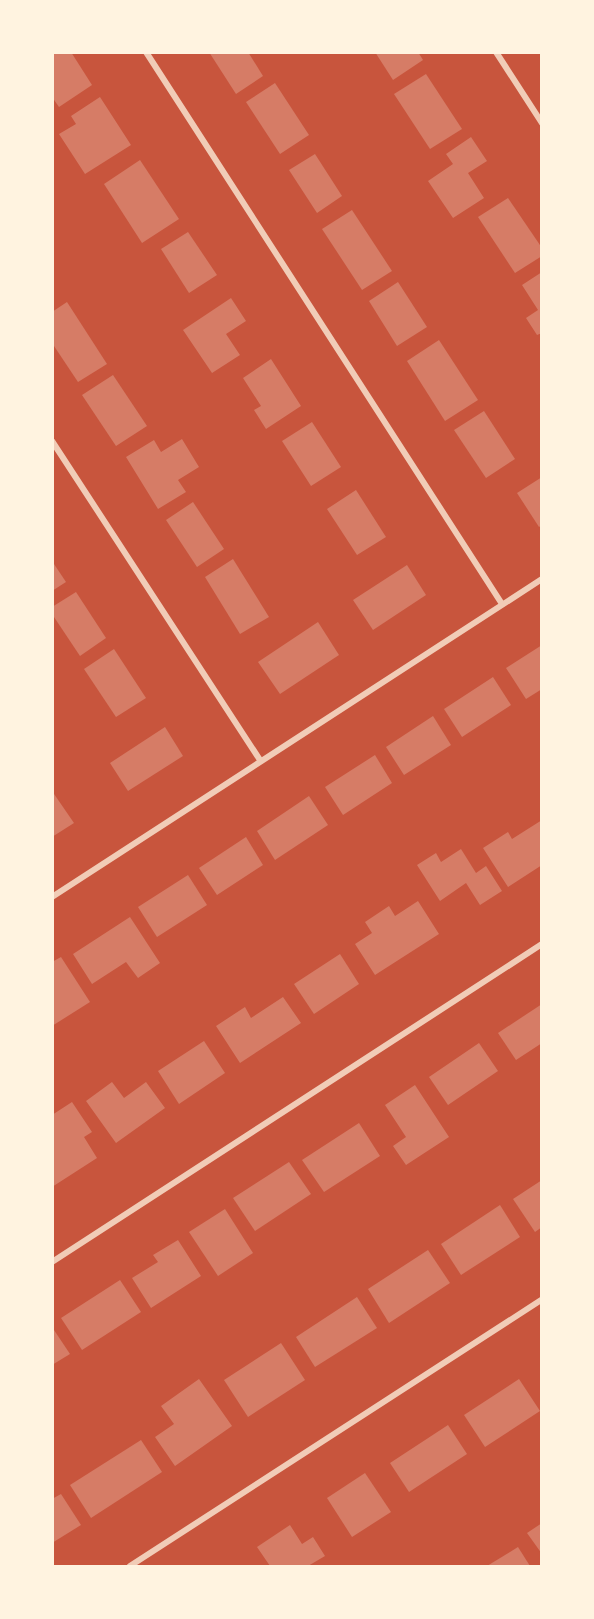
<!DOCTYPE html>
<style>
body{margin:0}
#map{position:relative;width:594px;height:1619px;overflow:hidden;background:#c8553d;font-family:Poppins,sans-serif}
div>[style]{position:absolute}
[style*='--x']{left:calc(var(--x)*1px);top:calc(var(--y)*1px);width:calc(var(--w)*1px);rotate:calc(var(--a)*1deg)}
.building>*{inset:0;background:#d67c66}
.minor>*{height:6px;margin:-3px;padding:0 3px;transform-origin:3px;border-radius:3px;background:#f1ccb7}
span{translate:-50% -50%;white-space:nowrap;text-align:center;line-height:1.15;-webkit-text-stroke:4.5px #fff3e0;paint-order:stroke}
.frame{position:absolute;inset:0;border:54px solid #fff3e0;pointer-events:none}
</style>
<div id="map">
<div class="building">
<div style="clip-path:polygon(52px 52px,71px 52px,92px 85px,59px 107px,52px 97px)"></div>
<div style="clip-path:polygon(209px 52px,248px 52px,263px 76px,236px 94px)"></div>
<div style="clip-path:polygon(375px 52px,418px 52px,423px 60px,393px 80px)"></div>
<div style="clip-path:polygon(426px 74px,462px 129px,430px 149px,394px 94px)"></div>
<div style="clip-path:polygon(275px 83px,309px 135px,280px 154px,246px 102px)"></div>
<div style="clip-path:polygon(100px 97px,131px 145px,85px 174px,59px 134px,76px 124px,71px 116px)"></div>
<div style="clip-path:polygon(471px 137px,487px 161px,468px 173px,484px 198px,453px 218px,428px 181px,453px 164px,446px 154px)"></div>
<div style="clip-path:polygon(315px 154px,342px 196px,317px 213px,289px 170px)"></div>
<div style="clip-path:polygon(140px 160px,179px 219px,142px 243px,104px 184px)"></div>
<div style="clip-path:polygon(508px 198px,542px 248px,542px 256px,515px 273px,478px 217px)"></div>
<div style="clip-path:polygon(352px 210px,392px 271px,362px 290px,322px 229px)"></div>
<div style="clip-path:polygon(188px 232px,217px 275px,189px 293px,161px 249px)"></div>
<div style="clip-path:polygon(542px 272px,542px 333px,537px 335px,526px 318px,538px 310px,522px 285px)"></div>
<div style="clip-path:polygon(398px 282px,427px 327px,397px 346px,369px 301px)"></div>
<div style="clip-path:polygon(231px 298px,246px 321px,226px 334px,240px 355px,212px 373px,183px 330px)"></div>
<div style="clip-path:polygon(67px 302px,107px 364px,78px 382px,52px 343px,52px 312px)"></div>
<div style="clip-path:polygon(439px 340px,478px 400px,445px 421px,407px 361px)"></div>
<div style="clip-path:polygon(271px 359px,301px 406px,266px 429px,254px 410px,261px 406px,243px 378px)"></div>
<div style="clip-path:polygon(113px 375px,147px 426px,116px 446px,82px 395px)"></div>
<div style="clip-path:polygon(484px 411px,515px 459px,486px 478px,454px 430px)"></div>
<div style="clip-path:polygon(312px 422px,341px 467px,311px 486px,282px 441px)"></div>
<div style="clip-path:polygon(182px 439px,199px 467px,178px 480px,186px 492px,158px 509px,126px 457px,154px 440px,161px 452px)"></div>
<div style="clip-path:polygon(542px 477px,542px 525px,539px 527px,517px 493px)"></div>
<div style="clip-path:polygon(356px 490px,386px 537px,357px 555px,327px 509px)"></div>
<div style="clip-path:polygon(193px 502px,224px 549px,197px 567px,166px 520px)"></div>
<div style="clip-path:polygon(233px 559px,269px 617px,240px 634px,205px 577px)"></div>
<div style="clip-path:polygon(52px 561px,66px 582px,52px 591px)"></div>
<div style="clip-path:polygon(407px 565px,426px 595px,373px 630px,353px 600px)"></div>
<div style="clip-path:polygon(76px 592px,106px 638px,80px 656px,52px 614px,52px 607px)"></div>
<div style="clip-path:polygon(318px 622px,339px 655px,280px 694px,258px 662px)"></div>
<div style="clip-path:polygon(542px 645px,542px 689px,526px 699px,506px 668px)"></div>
<div style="clip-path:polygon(114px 649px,146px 698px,116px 717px,84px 669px)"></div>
<div style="clip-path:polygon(493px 677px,511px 705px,462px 737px,444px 709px)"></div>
<div style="clip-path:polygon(433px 716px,451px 745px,404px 775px,386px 747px)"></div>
<div style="clip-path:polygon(165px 727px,183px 756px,128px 791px,110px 763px)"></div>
<div style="clip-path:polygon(375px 755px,392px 783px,343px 815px,325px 787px)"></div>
<div style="clip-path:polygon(52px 791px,74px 823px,52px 837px)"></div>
<div style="clip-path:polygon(309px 796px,328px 825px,275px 860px,257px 831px)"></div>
<div style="clip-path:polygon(542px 820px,542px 865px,508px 887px,483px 848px,508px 832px,512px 839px)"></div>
<div style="clip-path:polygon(246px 837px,263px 865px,217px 895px,199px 868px)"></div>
<div style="clip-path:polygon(461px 849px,476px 873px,486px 866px,502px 891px,480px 905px,466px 883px,440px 901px,417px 865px,436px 853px,441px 862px)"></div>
<div style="clip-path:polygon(188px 875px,207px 905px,157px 937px,138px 907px)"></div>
<div style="clip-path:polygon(418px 901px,439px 934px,375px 975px,355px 944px,372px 933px,365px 922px,389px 906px,395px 916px)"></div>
<div style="clip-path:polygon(130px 917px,160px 963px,138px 978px,126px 962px,92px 984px,73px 954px)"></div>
<div style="clip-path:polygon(340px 954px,359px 984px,314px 1014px,294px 984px)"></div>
<div style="clip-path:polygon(61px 957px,90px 1002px,52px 1026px,52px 962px)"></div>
<div style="clip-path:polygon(283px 997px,301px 1023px,240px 1063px,216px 1026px,245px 1007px,251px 1018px)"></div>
<div style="clip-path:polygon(542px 1004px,542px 1043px,516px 1060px,498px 1033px)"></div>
<div style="clip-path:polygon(204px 1041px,225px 1073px,179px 1104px,158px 1071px)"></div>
<div style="clip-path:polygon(479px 1043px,498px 1071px,448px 1105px,429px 1077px)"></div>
<div style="clip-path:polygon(112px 1082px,124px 1098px,146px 1082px,165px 1108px,116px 1143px,86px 1101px)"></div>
<div style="clip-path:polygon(415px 1085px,449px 1137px,406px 1165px,393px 1146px,406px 1137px,385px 1105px)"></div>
<div style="clip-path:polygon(72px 1102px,92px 1132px,84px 1137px,97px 1158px,52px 1187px,52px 1115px)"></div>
<div style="clip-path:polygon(359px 1123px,380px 1156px,324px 1192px,302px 1160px)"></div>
<div style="clip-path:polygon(289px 1162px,311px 1194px,255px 1231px,233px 1198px)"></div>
<div style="clip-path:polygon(542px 1180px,542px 1227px,535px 1232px,513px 1199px)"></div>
<div style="clip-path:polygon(500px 1205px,520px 1237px,461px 1275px,441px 1244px)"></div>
<div style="clip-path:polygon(225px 1209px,253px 1253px,218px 1276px,189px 1232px)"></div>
<div style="clip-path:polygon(178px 1240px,201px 1276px,151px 1308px,132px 1278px,158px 1262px,153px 1255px)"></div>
<div style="clip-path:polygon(428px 1250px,450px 1283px,389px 1323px,368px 1289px)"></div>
<div style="clip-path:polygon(120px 1280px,141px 1312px,82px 1350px,61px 1318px)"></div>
<div style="clip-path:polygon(357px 1297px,377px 1328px,315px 1367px,296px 1337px)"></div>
<div style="clip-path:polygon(52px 1327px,70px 1354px,52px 1365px)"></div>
<div style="clip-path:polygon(281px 1343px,305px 1380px,248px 1417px,224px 1380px)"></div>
<div style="clip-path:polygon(199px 1379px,232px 1426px,175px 1466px,155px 1437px,174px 1424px,161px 1406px)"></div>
<div style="clip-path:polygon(519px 1379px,540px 1411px,485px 1447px,464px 1415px)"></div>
<div style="clip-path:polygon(448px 1425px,467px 1454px,409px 1492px,390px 1463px)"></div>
<div style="clip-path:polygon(141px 1440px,162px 1472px,91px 1518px,70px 1485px)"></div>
<div style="clip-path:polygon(365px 1473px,391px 1512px,352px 1537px,327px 1498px)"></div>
<div style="clip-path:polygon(61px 1494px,81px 1525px,52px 1543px,52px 1499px)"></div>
<div style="clip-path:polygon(542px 1523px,542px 1554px,527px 1533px)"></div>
<div style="clip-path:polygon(290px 1525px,302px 1544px,313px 1537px,325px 1556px,308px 1566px,270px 1566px,257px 1547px)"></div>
<div style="clip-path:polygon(518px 1547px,530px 1566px,487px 1566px)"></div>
</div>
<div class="minor">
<div style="--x:146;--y:52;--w:657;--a:57.18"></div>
<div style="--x:496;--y:52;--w:85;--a:57.1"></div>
<div style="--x:52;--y:441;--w:382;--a:56.9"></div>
<div style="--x:52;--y:897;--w:584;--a:-32.98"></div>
<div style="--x:52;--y:1262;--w:584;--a:-32.98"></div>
<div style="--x:130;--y:1566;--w:491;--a:-32.9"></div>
</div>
<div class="frame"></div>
</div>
